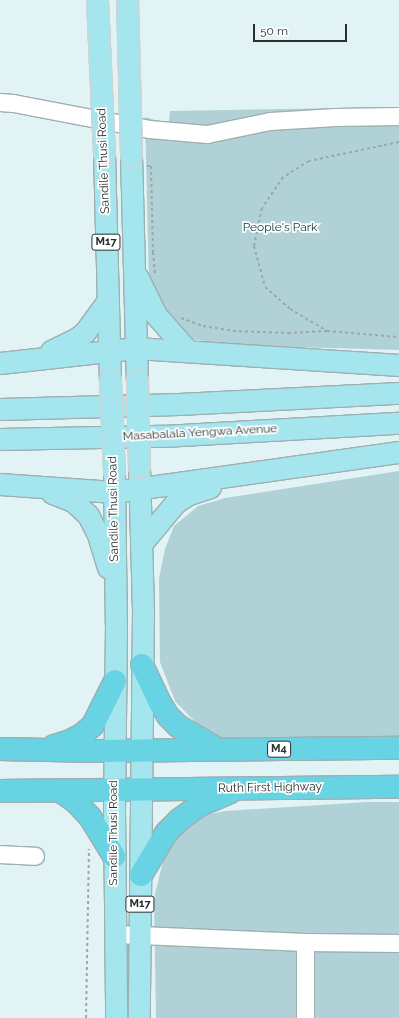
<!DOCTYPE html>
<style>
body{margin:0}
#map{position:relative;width:399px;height:1018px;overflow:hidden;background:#e1f3f5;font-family:Raleway,sans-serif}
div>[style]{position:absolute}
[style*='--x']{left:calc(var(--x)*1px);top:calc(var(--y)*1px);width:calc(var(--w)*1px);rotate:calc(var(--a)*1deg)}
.green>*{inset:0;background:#b0d2d7}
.path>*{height:2px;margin-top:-1px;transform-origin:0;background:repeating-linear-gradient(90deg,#9aa8a9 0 3px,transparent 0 6px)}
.roads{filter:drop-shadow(1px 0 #9eafb1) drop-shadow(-1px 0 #9eafb1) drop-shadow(0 1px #9eafb1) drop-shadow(0 -1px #9eafb1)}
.minor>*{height:17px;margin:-8.5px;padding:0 8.5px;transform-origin:8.5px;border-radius:8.5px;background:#fff}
.major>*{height:21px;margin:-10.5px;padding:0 10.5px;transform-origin:10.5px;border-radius:10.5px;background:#a4e5ee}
.highway>*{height:22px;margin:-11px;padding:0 11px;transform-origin:11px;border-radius:11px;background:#68d3e3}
.bridges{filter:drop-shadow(1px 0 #d0d1d1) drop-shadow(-1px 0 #d0d1d1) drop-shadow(0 1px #d0d1d1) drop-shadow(0 -1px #d0d1d1)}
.major-bridge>*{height:21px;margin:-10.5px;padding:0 10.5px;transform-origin:10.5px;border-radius:10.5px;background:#a4e5ee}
span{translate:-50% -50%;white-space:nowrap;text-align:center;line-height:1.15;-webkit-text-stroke:3.5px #fff;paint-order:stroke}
.shield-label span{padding:1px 3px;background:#fff;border:1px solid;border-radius:3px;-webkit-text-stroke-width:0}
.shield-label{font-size:11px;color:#292f30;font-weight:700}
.street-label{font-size:12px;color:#292f30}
.park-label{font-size:12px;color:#04383e}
.scale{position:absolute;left:253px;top:24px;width:94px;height:18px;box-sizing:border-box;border:2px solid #292f30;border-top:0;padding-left:5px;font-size:12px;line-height:14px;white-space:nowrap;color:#292f30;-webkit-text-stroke:3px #fff;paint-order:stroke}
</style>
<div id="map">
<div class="green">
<div style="clip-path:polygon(399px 107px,399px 350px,293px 347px,217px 343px,185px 338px,149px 287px,145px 117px,169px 124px,170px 111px)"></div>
<div style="clip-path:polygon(399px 471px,399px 737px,222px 738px,202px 729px,175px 701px,160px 662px,159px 578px,165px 549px,174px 526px,198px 506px,225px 498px)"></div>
<div style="clip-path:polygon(367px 802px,399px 802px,399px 1018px,156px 1018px,154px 898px,167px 845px,179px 831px,206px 815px,225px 811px)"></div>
</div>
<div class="path">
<div style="--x:399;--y:142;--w:92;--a:168.1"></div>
<div style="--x:309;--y:161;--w:31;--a:148"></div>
<div style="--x:283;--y:177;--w:37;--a:124"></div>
<div style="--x:262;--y:208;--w:39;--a:102"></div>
<div style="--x:254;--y:246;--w:42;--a:75"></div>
<div style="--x:265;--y:287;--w:33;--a:41"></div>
<div style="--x:290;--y:309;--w:43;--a:30.7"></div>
<div style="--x:327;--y:331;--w:72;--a:4.8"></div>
<div style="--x:147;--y:166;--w:4;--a:0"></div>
<div style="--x:151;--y:166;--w:86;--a:88.7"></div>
<div style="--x:153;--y:252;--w:22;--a:85"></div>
<div style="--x:181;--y:318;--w:23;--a:20"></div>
<div style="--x:203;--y:326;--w:30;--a:9"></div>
<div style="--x:233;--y:331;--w:55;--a:2.1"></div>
<div style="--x:288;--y:333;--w:39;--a:-3"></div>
<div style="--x:86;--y:1018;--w:169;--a:-89"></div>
</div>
<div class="roads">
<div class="minor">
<div style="--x:0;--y:102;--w:13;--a:4"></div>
<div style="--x:13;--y:103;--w:138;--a:10.8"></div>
<div style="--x:149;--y:129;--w:58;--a:4.9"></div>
<div style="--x:207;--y:134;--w:64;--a:-11.7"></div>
<div style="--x:270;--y:121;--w:65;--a:-3.5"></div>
<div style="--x:335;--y:117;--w:64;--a:-0.9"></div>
<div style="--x:0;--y:854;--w:35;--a:3"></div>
<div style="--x:116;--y:934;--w:189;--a:2.4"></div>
<div style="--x:305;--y:942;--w:94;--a:0.6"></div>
<div style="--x:305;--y:1018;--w:76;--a:-90"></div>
</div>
<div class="major">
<div style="--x:104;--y:153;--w:227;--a:88.5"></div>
<div style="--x:131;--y:155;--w:225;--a:88.5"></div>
<div style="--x:138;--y:278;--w:41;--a:64.1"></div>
<div style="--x:156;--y:315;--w:47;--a:48.5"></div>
<div style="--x:51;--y:351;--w:28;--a:-26"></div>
<div style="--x:76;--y:339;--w:11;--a:-38"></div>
<div style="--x:85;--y:332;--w:39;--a:-54"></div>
<div style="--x:0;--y:363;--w:137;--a:-6.3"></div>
<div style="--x:136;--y:348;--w:264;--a:3.7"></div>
<div style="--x:0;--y:409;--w:179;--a:-1.6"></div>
<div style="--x:179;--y:404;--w:220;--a:-2.9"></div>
<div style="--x:0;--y:439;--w:163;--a:-1.1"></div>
<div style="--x:163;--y:436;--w:236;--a:-3.2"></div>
<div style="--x:139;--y:467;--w:146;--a:88.4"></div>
<div style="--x:143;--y:613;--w:405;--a:90.6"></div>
<div style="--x:114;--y:471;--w:154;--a:89.3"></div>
<div style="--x:116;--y:625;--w:185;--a:90.6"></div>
<div style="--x:114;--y:810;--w:208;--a:89.4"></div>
<div style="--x:0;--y:484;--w:114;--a:4"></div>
<div style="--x:114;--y:492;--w:288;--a:-8"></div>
<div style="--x:52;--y:493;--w:22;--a:21"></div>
<div style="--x:73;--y:501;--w:21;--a:43"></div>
<div style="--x:88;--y:515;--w:22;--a:63"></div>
<div style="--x:98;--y:535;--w:34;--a:73"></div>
<div style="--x:141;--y:544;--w:53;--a:-50.3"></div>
<div style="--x:175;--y:503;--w:17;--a:-33"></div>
<div style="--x:189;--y:494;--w:22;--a:-18"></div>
</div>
<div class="highway">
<div style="--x:142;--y:665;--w:42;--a:64.7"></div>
<div style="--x:160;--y:703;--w:15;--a:58"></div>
<div style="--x:168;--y:716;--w:14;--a:45"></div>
<div style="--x:178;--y:726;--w:45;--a:30.5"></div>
<div style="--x:54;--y:746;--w:17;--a:-17"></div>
<div style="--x:70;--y:741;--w:15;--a:-28"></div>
<div style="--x:83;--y:734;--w:13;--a:-42"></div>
<div style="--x:93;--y:725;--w:49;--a:-63.4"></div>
<div style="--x:0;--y:749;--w:97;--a:1.2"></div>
<div style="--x:97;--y:751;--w:302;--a:-0.6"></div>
<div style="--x:0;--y:791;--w:399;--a:-0.6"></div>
<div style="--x:60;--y:791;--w:18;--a:34"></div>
<div style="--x:75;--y:801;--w:22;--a:47"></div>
<div style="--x:90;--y:817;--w:46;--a:58.4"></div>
<div style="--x:141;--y:875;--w:49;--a:-59.2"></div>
<div style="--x:166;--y:833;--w:18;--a:-45"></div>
<div style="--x:179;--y:820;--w:26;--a:-36"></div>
<div style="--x:200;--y:805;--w:33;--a:-23"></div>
</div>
</div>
<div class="bridges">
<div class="major-bridge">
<div style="--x:97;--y:0;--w:153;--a:87.4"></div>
<div style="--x:127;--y:0;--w:155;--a:88.5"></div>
<div style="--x:110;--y:380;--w:91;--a:87.5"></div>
<div style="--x:137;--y:380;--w:87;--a:88.7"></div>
</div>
</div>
<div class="shield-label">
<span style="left:106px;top:242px">M17</span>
<span style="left:279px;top:749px">M4</span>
<span style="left:140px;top:904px">M17</span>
</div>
<div class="street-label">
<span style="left:104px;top:161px;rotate:-92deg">Sandile Thusi Road</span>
<span style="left:200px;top:433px;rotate:-3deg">Masabalala Yengwa Avenue</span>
<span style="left:114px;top:509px;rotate:-91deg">Sandile Thusi Road</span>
<span style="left:270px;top:788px;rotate:-1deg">Ruth First Highway</span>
<span style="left:114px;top:833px;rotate:-90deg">Sandile Thusi Road</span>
</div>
<div class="park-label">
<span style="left:280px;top:228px">People's Park</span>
</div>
<div class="scale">50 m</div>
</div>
